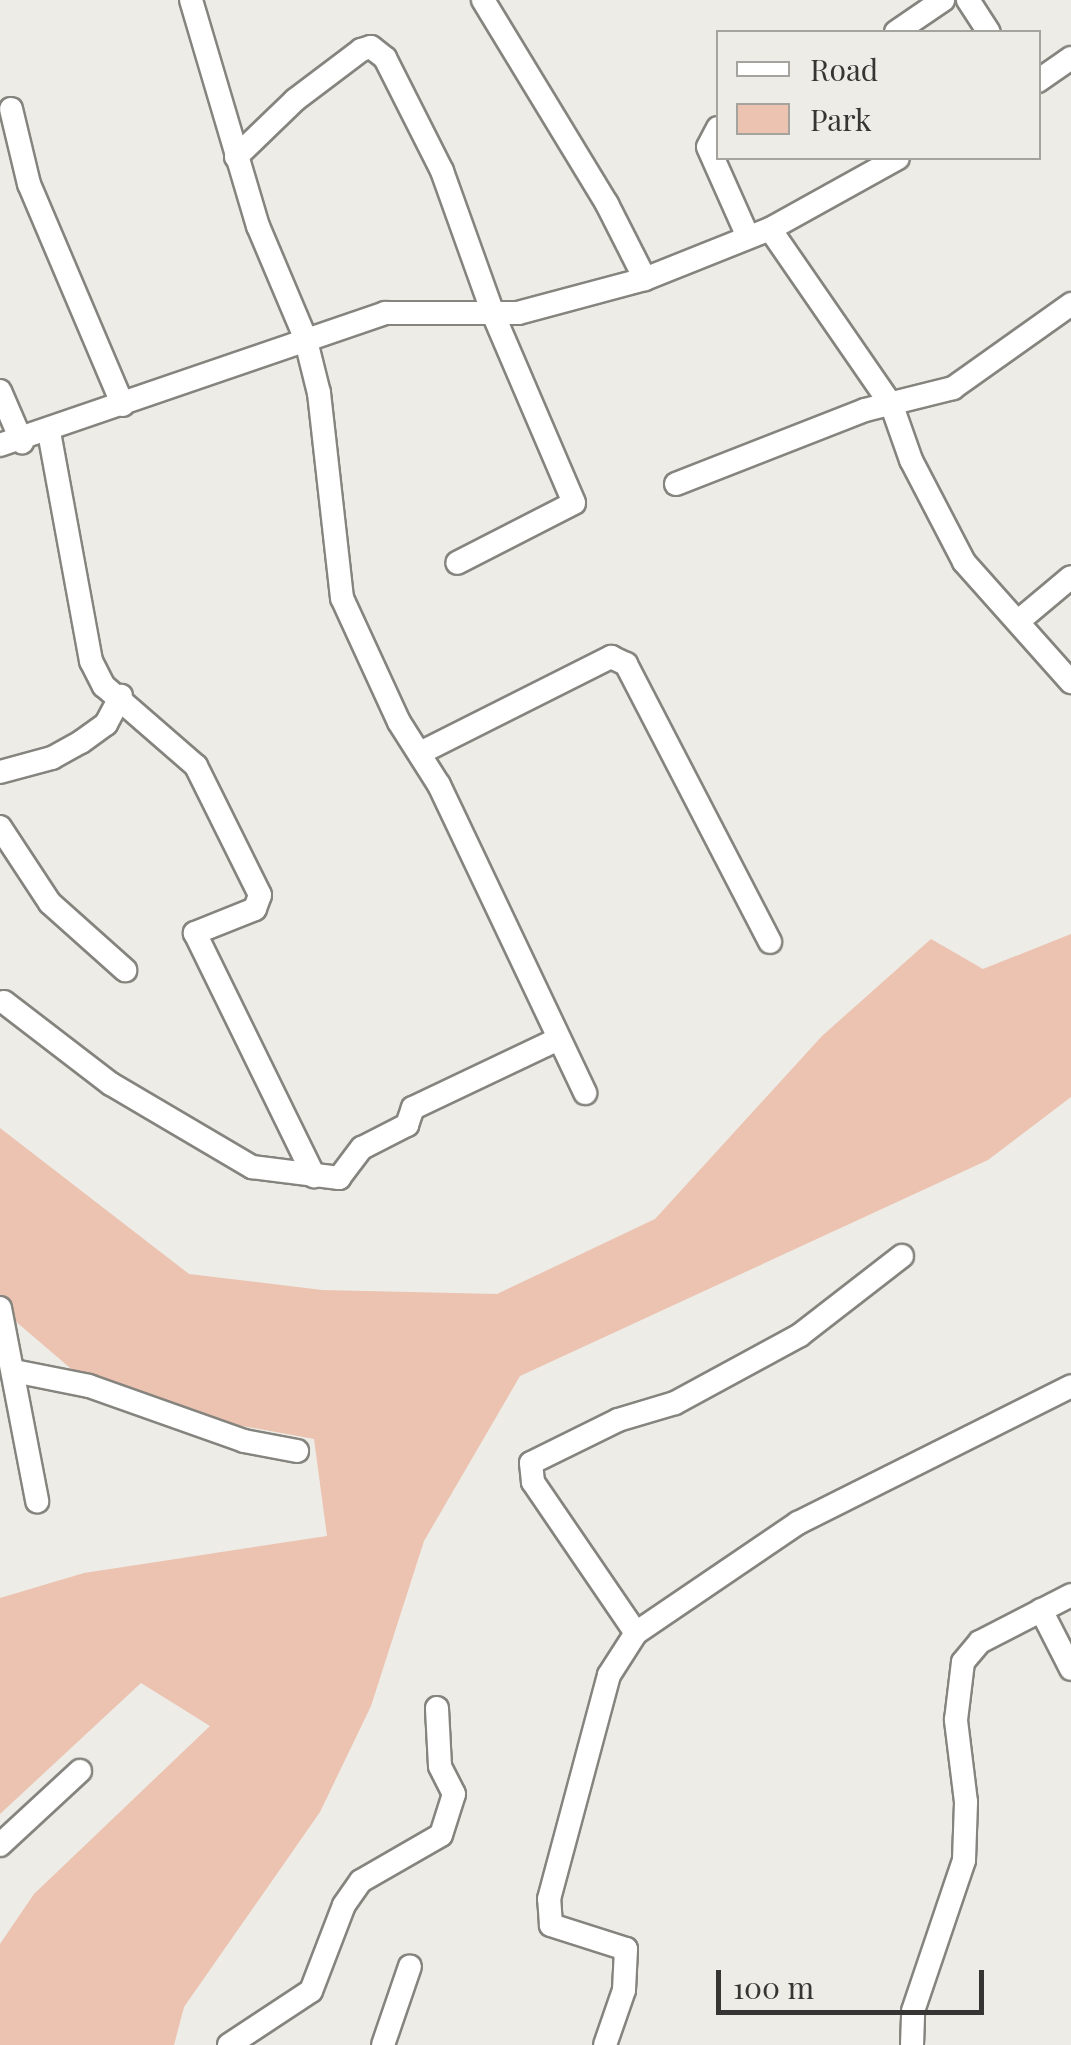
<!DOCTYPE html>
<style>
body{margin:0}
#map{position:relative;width:1071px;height:2045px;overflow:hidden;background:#edece6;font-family:"Playfair Display",serif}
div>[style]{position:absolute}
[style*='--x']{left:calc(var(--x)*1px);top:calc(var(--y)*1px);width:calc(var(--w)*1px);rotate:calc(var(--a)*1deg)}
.green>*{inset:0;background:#ecc2b0}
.roads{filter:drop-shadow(2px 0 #85847e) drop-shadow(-2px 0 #85847e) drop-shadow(0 2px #85847e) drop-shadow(0 -2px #85847e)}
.minor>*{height:22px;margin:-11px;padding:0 11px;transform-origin:11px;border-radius:11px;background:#fff}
span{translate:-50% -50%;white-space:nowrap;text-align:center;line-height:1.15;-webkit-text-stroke:10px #edece6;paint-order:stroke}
.legend{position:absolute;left:716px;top:30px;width:325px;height:130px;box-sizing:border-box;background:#edece6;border:2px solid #a4a39e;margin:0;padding:12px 18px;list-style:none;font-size:30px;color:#363533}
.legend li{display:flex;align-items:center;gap:20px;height:50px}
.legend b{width:50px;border:2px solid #a4a39e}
.scale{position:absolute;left:716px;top:1970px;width:268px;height:45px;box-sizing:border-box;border:5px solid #363533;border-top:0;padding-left:12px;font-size:30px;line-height:35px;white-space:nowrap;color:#363533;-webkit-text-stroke:8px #edece6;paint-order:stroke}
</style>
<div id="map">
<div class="green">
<div style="clip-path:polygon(1071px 934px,1071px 1097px,988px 1160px,520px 1376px,424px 1541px,371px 1706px,320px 1812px,184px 2007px,174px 2045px,0 2045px,0 1944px,34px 1894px,210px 1726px,141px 1683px,0 1814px,0 1598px,84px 1573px,327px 1536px,314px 1439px,110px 1402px,0 1308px,0 1128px,189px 1274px,322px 1290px,497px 1294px,655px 1219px,822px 1036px,931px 939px,983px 969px)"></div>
</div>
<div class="roads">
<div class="minor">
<div style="--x:191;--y:0;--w:236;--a:73.5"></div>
<div style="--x:258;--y:226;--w:121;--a:67.1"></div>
<div style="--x:305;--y:337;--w:58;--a:76"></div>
<div style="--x:319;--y:393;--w:206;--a:83.6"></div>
<div style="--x:342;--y:598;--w:136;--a:65.3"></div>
<div style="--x:399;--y:722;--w:75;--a:57.6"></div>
<div style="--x:439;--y:785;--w:341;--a:64.6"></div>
<div style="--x:483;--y:0;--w:239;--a:58.7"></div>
<div style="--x:607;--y:204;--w:84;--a:63.1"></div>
<div style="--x:968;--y:0;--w:38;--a:57"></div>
<div style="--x:896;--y:32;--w:57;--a:-34.2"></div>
<div style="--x:1038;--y:81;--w:40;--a:-34.9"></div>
<div style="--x:11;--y:109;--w:77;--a:76.5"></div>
<div style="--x:29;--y:184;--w:240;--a:67"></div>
<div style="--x:718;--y:128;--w:21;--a:118"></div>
<div style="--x:708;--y:147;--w:98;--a:66"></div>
<div style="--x:236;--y:157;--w:82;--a:-44"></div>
<div style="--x:295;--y:100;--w:83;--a:-37.1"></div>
<div style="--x:361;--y:50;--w:10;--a:-17"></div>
<div style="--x:371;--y:47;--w:18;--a:38"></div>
<div style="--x:385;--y:58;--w:127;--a:63.2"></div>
<div style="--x:442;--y:171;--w:154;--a:70.3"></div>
<div style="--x:494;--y:316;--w:203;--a:66.8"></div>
<div style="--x:574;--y:503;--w:131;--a:152.9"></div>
<div style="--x:770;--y:229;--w:215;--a:55.4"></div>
<div style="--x:892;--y:406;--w:57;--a:70.6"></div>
<div style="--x:911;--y:460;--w:115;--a:62.5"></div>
<div style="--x:964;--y:562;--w:161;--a:48.3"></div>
<div style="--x:0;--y:391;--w:56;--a:66.7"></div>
<div style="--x:49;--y:432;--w:233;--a:79.6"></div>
<div style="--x:91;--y:661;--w:28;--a:63"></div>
<div style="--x:104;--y:686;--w:122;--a:41"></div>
<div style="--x:196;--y:766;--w:144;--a:63.6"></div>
<div style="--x:260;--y:895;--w:15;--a:110"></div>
<div style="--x:255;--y:909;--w:65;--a:158.2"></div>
<div style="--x:195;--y:933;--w:271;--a:63.9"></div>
<div style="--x:0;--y:445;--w:407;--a:-18.9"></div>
<div style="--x:385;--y:313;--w:133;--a:0"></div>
<div style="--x:518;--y:313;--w:131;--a:-15"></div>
<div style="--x:645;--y:279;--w:135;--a:-21.8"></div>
<div style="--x:770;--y:229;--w:146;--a:-29"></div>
<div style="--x:676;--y:484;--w:203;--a:-21.4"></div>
<div style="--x:865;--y:410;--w:91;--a:-14"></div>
<div style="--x:953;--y:388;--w:145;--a:-35.4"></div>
<div style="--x:1021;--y:619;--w:65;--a:-40"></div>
<div style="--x:422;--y:752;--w:212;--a:-26.7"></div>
<div style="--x:611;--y:657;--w:17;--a:25"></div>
<div style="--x:626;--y:664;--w:313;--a:62.6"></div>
<div style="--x:0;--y:772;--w:54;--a:-15.1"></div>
<div style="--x:52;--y:758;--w:33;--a:-29"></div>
<div style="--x:81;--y:742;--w:31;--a:-36"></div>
<div style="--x:106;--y:724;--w:32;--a:-62"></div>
<div style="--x:0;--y:827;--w:91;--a:56.7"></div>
<div style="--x:50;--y:903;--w:101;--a:41.8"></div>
<div style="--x:4;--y:1002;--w:135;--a:37.5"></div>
<div style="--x:111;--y:1084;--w:164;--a:30.5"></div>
<div style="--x:252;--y:1167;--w:88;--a:7.2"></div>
<div style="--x:339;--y:1178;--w:38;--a:-53"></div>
<div style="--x:362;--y:1148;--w:51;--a:-27.1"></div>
<div style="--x:407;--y:1125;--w:18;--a:-71"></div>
<div style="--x:413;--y:1108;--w:161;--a:-25.4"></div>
<div style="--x:0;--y:1308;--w:197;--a:79.1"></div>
<div style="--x:14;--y:1371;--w:76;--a:11.3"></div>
<div style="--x:89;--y:1386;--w:164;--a:19.5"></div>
<div style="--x:244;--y:1441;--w:54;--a:10.7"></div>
<div style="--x:1041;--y:1610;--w:66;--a:63"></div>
<div style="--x:636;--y:1633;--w:183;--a:-124.3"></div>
<div style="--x:533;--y:1482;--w:19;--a:-96"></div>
<div style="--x:531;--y:1463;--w:97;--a:-26.3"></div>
<div style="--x:618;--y:1420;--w:59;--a:-16.6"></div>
<div style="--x:675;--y:1403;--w:142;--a:-28.5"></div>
<div style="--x:800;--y:1335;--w:129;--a:-37.8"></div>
<div style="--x:0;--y:1845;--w:109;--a:-42.8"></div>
<div style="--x:229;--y:2045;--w:98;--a:-33.4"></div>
<div style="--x:311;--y:1991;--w:92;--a:-69"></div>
<div style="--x:344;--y:1905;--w:29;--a:-55"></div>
<div style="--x:361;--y:1881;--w:92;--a:-29.9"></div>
<div style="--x:441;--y:1835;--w:43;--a:-72.4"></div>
<div style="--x:454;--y:1794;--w:31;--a:-117"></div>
<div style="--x:440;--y:1766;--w:58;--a:-93"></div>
<div style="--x:383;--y:2045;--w:83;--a:-71.1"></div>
<div style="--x:605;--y:2045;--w:58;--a:-70.9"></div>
<div style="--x:624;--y:1990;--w:41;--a:-87.2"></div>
<div style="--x:626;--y:1949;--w:79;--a:-162.3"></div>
<div style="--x:551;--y:1925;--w:26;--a:-94"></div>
<div style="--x:549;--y:1899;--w:232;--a:-75"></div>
<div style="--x:609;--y:1675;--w:50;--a:-57.3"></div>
<div style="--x:636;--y:1633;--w:196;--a:-34.2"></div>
<div style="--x:798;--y:1523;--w:305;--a:-26.6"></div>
<div style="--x:912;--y:2045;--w:34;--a:-88"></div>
<div style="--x:913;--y:2011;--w:159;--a:-71.3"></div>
<div style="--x:964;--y:1860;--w:58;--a:-88"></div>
<div style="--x:966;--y:1802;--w:83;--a:-97"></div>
<div style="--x:956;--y:1720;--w:58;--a:-83.1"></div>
<div style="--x:963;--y:1662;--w:26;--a:-50"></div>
<div style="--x:980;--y:1642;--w:102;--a:-27.3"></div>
</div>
</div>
<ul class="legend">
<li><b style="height:12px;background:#fff"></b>Road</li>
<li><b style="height:28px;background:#ecc2b0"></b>Park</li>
</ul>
<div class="scale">100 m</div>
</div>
